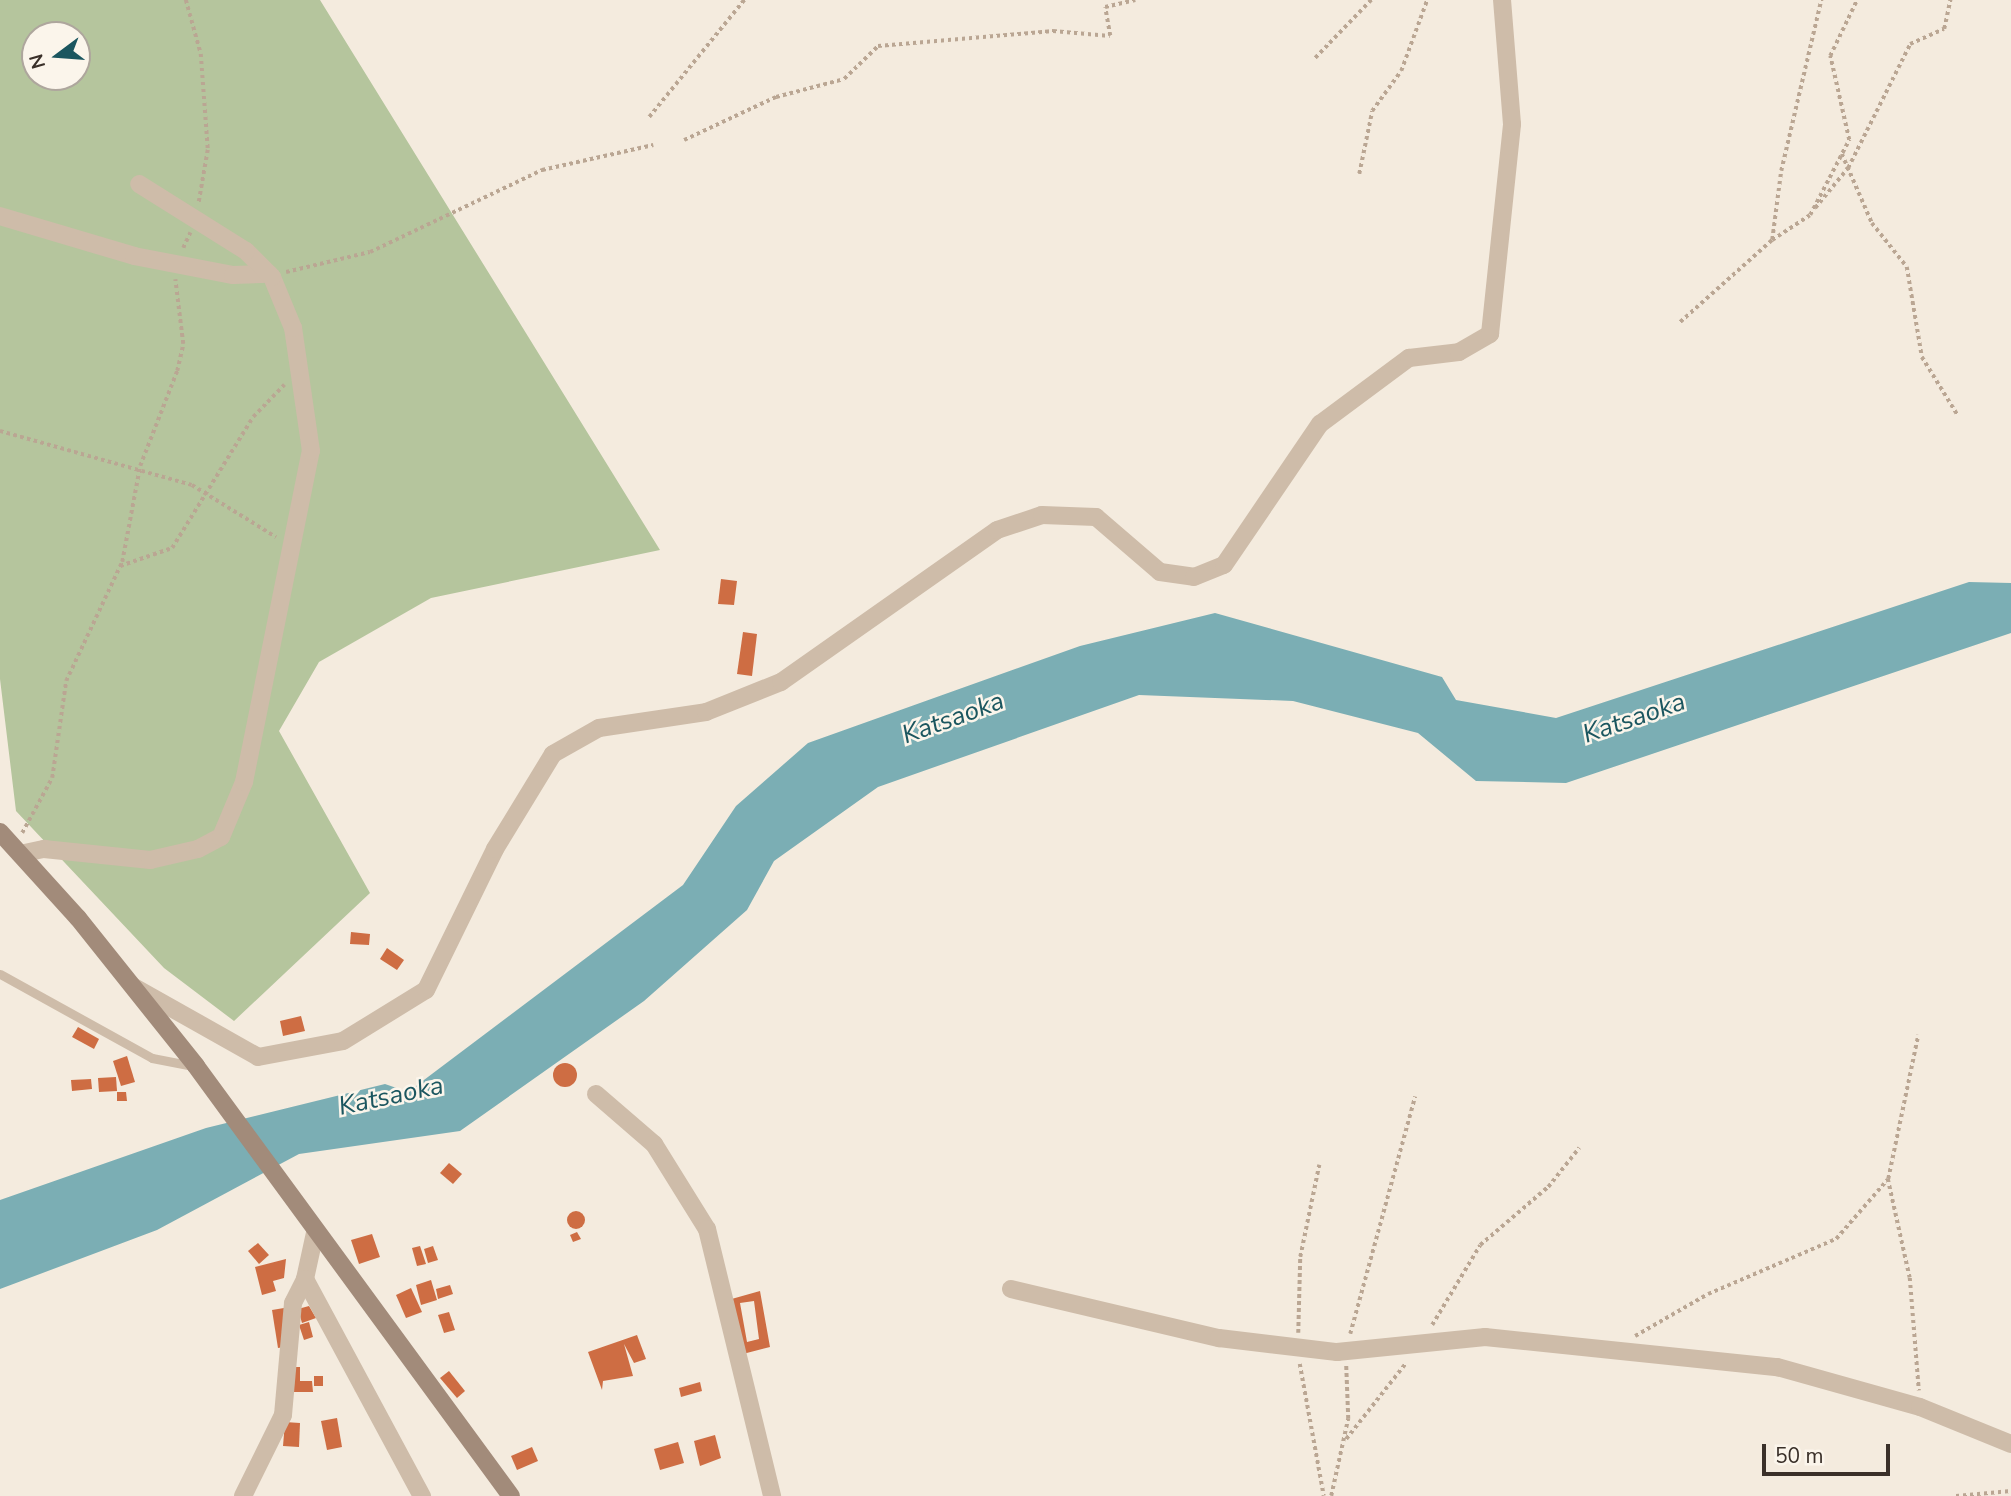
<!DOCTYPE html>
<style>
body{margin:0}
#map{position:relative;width:2011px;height:1496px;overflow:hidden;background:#f4ebde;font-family:"Nunito Sans",sans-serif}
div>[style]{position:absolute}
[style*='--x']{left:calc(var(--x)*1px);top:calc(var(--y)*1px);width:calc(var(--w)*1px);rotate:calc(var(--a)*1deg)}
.green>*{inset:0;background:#b5c59d}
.water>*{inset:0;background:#7baeb4}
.building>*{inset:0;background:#ce6d43}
.round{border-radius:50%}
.path>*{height:3.5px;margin-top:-1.75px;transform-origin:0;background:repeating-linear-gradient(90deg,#baa693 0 3.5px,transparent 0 7px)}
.lane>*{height:9px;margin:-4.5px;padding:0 4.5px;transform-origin:4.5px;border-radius:4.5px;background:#cebca9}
.street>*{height:18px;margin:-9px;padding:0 9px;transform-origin:9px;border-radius:9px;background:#cebca9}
.secondary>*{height:18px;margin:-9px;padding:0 9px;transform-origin:9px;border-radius:9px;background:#a28b7a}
span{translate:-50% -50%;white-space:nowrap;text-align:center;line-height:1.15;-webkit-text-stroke:5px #fbf5eb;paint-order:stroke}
.water-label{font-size:26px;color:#1b565f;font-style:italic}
.north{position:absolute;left:21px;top:21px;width:70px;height:70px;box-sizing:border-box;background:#fbf5eb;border:2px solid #aea69d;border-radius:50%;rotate:254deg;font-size:19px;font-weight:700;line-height:28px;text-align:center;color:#3a3029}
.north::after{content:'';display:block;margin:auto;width:24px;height:32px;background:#1b565f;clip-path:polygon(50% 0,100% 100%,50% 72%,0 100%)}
.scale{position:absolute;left:1762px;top:1444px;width:128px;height:32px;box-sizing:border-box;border:4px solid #3a3029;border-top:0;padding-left:9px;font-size:21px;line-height:24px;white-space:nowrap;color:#3a3029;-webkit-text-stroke:5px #fbf5eb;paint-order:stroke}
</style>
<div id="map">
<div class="green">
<div style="clip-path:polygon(evenodd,0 0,320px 0,660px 550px,431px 598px,319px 662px,279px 731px,370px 893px,234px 1021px,164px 968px,16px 811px,0 679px,0 0,35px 35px,77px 35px,77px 77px,35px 77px,35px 35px)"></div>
</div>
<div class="water">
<div style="clip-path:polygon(1969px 582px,2011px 583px,2011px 633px,1566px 783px,1476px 781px,1418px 733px,1293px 701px,1139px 695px,878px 787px,774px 861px,747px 910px,644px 1001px,460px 1131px,299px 1154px,157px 1230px,0 1289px,0 1200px,206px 1128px,385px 1084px,408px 1092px,683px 885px,736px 806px,808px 743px,1080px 646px,1215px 613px,1442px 677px,1456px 700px,1556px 718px)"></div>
</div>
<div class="building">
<div style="clip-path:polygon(721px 579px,737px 581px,734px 605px,718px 604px)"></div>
<div style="clip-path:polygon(743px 632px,757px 634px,752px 676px,737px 674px)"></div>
<div style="clip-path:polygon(351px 932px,370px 934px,369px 945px,350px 944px)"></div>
<div style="clip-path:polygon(387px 948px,404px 960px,397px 970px,380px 959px)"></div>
<div style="clip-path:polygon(301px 1016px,305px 1031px,283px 1036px,280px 1021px)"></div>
<div style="clip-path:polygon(78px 1027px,99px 1039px,94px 1049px,72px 1037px)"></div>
<div style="clip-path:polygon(127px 1056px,135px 1082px,121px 1086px,113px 1061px)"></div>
<div class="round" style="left:553px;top:1063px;width:24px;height:24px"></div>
<div style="clip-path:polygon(116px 1077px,117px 1091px,99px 1092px,98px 1078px)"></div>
<div style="clip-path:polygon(91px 1079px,92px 1089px,72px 1091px,71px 1080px)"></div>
<div style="clip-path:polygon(117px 1092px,126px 1092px,127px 1101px,117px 1101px)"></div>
<div style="clip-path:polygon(449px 1163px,462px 1174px,453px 1184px,440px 1173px)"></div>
<div class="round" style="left:567px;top:1211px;width:18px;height:18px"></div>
<div style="clip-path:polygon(577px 1232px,581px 1239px,573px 1242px,570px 1235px)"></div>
<div style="clip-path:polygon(372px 1234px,380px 1257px,359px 1264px,351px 1240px)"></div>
<div style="clip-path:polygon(258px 1243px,269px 1255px,259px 1264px,248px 1251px)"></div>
<div style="clip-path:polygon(420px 1246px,426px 1264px,417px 1266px,412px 1248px)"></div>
<div style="clip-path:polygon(433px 1246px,438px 1260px,428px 1263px,424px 1249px)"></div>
<div style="clip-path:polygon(286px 1259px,284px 1278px,273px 1281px,276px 1291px,262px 1295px,255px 1267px)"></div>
<div style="clip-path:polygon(431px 1280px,437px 1300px,421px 1305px,416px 1285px)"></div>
<div style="clip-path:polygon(450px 1285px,453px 1294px,438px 1299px,436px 1289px)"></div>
<div style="clip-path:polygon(411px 1288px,422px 1312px,406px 1318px,396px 1295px)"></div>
<div style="clip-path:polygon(evenodd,760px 1291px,770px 1347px,739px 1355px,728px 1300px,760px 1291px,754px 1301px,759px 1339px,747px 1342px,740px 1303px,754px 1301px)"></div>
<div style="clip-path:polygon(309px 1306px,316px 1318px,302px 1323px,298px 1309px)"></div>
<div style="clip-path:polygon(284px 1308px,290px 1346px,278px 1348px,272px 1310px)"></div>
<div style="clip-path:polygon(449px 1312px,455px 1330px,444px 1333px,438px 1315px)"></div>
<div style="clip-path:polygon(309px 1322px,313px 1337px,304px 1340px,299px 1325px)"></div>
<div style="clip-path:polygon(637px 1335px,646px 1359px,634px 1363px,624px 1344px,633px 1376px,603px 1381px,602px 1390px,588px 1352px)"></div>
<div style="clip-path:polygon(286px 1367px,300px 1367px,300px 1381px,312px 1381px,313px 1392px,287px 1392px)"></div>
<div style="clip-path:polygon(449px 1371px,465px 1391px,457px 1398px,440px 1378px)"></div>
<div style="clip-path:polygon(314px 1376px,323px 1376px,323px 1386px,314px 1386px)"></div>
<div style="clip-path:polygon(700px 1382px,702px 1391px,681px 1397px,679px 1388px)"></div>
<div style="clip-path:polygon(337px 1418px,342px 1447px,327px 1450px,321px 1421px)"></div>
<div style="clip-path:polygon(285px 1422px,300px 1423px,299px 1447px,283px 1446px)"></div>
<div style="clip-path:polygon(715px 1435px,721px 1458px,700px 1466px,694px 1441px)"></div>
<div style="clip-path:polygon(678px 1442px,684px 1463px,660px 1470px,654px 1449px)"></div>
<div style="clip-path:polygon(532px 1447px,538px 1461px,517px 1470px,511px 1456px)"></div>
</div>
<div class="path">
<div style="--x:186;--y:0;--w:56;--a:74.5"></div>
<div style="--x:201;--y:54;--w:96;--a:85.8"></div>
<div style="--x:208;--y:150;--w:53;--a:99.8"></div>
<div style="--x:1315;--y:58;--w:81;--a:-46"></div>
<div style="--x:649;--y:117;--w:151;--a:-50.9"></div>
<div style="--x:684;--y:140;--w:102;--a:-25.1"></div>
<div style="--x:776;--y:97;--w:70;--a:-14.8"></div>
<div style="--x:844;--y:79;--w:47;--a:-44.1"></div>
<div style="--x:878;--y:46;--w:176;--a:-4.9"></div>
<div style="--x:1053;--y:31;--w:57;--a:5"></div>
<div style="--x:1110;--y:36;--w:29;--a:-100"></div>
<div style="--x:1105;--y:7;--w:31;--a:-13"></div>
<div style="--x:1842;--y:154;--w:75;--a:66.5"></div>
<div style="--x:1872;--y:223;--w:56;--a:51.5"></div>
<div style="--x:1907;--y:267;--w:91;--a:80.5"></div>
<div style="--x:1922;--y:357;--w:67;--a:58.4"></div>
<div style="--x:1359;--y:174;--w:64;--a:-78.3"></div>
<div style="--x:1372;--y:111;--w:49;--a:-54.1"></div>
<div style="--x:1401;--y:71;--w:76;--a:-69.9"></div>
<div style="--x:1815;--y:208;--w:52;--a:-50.5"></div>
<div style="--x:1848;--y:168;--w:139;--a:-63.4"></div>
<div style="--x:1910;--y:44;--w:37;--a:-24"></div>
<div style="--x:1944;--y:29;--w:30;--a:-78"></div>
<div style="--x:1772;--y:240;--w:45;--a:-33.3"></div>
<div style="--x:1810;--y:215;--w:85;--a:-62.5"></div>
<div style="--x:1849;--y:140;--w:86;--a:-102.7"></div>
<div style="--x:1830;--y:56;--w:62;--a:-64.3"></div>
<div style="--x:183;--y:248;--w:17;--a:-65"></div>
<div style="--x:286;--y:272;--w:86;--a:-13.4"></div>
<div style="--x:370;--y:252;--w:191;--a:-25.5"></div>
<div style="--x:542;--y:170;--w:114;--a:-12.7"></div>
<div style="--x:1680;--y:322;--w:123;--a:-41.7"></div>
<div style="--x:1772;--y:240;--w:70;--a:-82.6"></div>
<div style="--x:1781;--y:171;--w:176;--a:-76.8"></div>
<div style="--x:0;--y:431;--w:199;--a:15.7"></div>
<div style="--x:192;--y:485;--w:99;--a:31.8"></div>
<div style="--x:120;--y:566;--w:55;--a:-19.1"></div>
<div style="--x:172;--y:548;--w:154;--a:-58.3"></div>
<div style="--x:253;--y:417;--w:45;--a:-45.9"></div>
<div style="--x:22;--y:833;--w:63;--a:-61.4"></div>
<div style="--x:52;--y:778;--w:98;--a:-81.8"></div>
<div style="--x:66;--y:681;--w:132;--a:-64.8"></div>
<div style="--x:122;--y:562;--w:98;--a:-79.4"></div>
<div style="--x:140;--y:466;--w:102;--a:-68.7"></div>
<div style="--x:177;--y:371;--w:28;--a:-77"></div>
<div style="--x:183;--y:344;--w:65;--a:-97"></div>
<div style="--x:1888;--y:1179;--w:101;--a:77.5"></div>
<div style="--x:1910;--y:1278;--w:113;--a:85.4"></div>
<div style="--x:1432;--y:1325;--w:93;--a:-59"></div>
<div style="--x:1480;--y:1245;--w:89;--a:-40.5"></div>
<div style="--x:1548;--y:1187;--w:50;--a:-51.5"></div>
<div style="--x:1298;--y:1333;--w:76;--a:-88.5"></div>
<div style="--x:1300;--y:1257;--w:94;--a:-78.3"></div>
<div style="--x:1350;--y:1334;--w:246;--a:-74.7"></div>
<div style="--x:1635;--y:1336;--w:84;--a:-29.9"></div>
<div style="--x:1708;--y:1294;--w:139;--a:-23.3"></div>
<div style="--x:1836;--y:1239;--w:79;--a:-49.1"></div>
<div style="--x:1888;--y:1179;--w:147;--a:-78.2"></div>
<div style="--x:1300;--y:1364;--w:134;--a:79.7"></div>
<div style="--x:1346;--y:1439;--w:97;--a:-51.7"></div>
<div style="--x:1331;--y:1496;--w:79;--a:-77.6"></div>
<div style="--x:1348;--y:1419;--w:53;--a:-92.2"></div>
<div style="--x:1956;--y:1496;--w:55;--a:-5.2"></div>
</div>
<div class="lane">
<div style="--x:0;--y:974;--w:174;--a:28.9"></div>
<div style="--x:152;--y:1058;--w:42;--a:11"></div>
</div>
<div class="street">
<div style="--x:0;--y:216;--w:140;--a:16.6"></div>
<div style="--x:134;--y:256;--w:101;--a:10.9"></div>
<div style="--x:233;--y:275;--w:36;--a:-2"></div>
<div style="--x:20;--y:854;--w:25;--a:-12"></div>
<div style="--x:44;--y:849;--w:107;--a:5.9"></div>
<div style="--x:150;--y:860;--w:49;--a:-12.9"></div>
<div style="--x:198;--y:849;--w:26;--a:-28"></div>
<div style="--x:221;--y:837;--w:60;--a:-67.3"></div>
<div style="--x:244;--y:782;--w:338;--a:-78.6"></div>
<div style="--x:311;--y:451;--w:124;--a:-98.3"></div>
<div style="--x:293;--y:328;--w:55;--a:-112.4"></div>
<div style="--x:272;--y:277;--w:37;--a:-135"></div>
<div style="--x:246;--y:251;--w:126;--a:-147.9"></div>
<div style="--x:134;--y:987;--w:142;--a:29.4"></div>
<div style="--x:258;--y:1057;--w:86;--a:-10.7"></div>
<div style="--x:343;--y:1041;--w:97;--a:-31.6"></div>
<div style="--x:426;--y:990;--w:157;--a:-63.9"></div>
<div style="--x:495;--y:849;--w:111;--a:-58.6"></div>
<div style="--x:553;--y:754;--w:53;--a:-29.5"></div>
<div style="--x:599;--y:728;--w:108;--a:-8.5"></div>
<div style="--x:706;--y:712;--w:81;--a:-21.8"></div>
<div style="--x:781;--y:682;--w:264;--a:-35.1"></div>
<div style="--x:997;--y:530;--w:47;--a:-18.4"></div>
<div style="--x:1042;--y:515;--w:54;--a:2.1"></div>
<div style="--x:1096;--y:517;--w:84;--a:40.7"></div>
<div style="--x:1160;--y:572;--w:34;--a:8"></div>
<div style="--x:1194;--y:577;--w:32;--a:-22"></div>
<div style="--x:1224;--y:565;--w:171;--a:-55.8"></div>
<div style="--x:1320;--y:424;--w:111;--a:-36.6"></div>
<div style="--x:1409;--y:358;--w:50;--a:-6.8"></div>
<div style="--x:1459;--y:352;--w:36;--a:-30"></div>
<div style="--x:1490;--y:334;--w:211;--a:-84"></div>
<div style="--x:1512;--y:124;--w:124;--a:-94.6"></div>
<div style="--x:596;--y:1094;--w:77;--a:40.8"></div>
<div style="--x:654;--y:1144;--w:100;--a:58.1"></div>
<div style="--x:707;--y:1229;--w:275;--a:76.3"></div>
<div style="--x:315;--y:1233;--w:47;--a:102.3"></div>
<div style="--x:305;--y:1279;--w:247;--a:61.7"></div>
<div style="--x:1011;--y:1289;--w:214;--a:13.3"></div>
<div style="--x:1219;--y:1338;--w:119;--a:6.8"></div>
<div style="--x:1337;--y:1352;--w:149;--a:-5.8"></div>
<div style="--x:1485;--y:1337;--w:294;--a:5.9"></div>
<div style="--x:1777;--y:1367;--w:148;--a:15.6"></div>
<div style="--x:1920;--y:1407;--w:98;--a:22.1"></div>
<div style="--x:243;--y:1496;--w:90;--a:-63.7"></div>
<div style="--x:283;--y:1415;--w:112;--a:-84.9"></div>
<div style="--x:293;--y:1303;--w:27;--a:-63"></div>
</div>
<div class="secondary">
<div style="--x:0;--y:832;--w:116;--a:47.8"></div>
<div style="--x:78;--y:918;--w:189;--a:51.4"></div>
<div style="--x:196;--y:1066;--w:533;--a:53.78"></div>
</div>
<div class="water-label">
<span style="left:953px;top:718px;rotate:-20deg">Katsaoka</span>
<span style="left:1634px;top:718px;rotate:-19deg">Katsaoka</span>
<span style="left:391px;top:1096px;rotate:-12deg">Katsaoka</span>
</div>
<div class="north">N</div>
<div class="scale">50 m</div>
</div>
